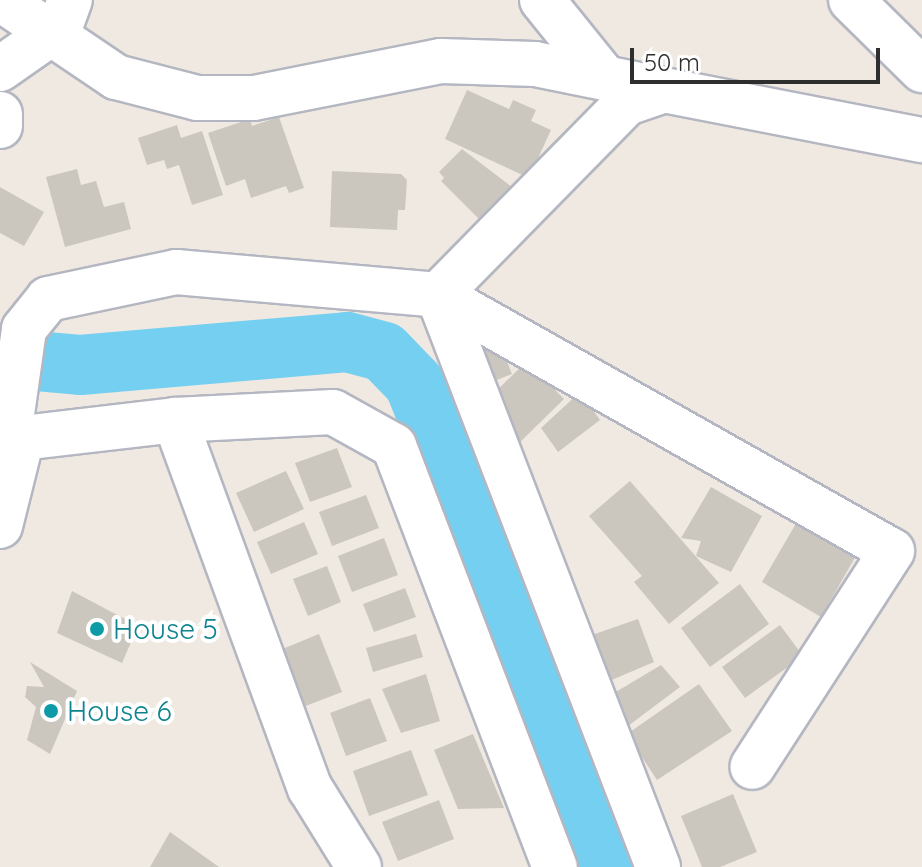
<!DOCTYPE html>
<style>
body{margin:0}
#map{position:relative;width:922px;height:867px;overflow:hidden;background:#efe9e1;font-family:Quicksand,sans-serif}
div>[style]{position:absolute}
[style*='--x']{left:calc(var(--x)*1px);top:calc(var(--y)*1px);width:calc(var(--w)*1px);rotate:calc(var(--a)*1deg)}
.river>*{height:60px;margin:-30px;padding:0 30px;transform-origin:30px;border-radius:30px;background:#75cff0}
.building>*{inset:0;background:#cbc7bf}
.roads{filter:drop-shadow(2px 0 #b4b7c1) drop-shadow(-2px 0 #b4b7c1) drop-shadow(0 2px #b4b7c1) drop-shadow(0 -2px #b4b7c1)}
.minor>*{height:44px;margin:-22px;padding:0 22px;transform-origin:22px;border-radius:22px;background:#fff}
.dots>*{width:22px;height:22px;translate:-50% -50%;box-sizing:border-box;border:4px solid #fff;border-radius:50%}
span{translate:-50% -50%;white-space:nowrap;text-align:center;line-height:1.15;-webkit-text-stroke:8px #fff;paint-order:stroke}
.culture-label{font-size:28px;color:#0d838f}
.left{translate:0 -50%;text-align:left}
.scale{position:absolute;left:630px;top:48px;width:250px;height:36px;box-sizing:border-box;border:4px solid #2e2e2e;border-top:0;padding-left:10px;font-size:24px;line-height:28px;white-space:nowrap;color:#2e2e2e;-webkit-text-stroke:6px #fff;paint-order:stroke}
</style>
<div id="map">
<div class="river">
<div style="--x:0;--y:358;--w:80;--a:5"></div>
<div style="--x:80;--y:365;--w:268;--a:-4.9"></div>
<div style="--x:347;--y:342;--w:38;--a:15"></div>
<div style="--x:384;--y:352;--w:43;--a:45.9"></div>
<div style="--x:414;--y:383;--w:521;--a:68.16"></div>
</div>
<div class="building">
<div style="clip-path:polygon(467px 90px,509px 109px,513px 100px,536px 110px,531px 121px,551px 130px,529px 178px,445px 139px)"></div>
<div style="clip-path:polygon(279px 117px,304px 188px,289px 193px,286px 186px,251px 198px,245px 179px,226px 186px,208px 133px,250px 119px,252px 126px)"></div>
<div style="clip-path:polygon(177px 125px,181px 138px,202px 131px,223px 195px,192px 205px,179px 165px,167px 169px,164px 160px,147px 165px,138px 138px)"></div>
<div style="clip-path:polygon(462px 149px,521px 194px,488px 228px,441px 181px,444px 178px,439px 172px)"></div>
<div style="clip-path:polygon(77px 169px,81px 185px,96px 181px,104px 207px,124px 202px,131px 229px,65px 247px,46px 177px)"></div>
<div style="clip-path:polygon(332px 171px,401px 174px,407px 180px,405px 210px,398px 210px,397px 230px,330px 227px)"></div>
<div style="clip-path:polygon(0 187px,44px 212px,24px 246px,0 233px)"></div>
<div style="clip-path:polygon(497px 337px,512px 374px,484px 385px,469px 349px)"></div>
<div style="clip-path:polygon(527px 361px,564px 399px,513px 449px,486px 401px)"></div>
<div style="clip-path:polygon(580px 392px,600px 420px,558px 452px,541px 428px)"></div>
<div style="clip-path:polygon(337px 448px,352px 487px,310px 502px,295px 463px)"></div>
<div style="clip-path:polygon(286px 471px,304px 509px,254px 532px,236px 493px)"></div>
<div style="clip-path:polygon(630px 481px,719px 583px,669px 624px,634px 582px,642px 576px,589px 516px)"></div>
<div style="clip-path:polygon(711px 487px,762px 516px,731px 572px,696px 556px,701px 541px,681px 538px)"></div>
<div style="clip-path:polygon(366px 495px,379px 528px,332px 546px,319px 512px)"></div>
<div style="clip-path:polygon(798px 520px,857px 554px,821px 617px,762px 582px)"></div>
<div style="clip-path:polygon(304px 522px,318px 554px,271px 574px,257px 542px)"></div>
<div style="clip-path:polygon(384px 538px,398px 575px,352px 592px,338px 556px)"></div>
<div style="clip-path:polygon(327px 566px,341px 602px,308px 616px,293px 579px)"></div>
<div style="clip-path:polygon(740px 584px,769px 624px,710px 667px,681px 628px)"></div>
<div style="clip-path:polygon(405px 588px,416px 617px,374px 632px,363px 604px)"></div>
<div style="clip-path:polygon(72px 591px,138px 626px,122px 663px,57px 633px)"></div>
<div style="clip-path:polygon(638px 619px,654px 662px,607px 682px,589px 636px)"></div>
<div style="clip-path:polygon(780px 625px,803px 656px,745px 698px,722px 667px)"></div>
<div style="clip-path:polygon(319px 634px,342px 692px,303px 707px,280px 650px)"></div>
<div style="clip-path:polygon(416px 634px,423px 657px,373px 672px,366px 648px)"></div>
<div style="clip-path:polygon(30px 662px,77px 691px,50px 754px,27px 740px,36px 707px,25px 697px,27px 686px,44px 687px)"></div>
<div style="clip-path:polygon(661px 665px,680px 687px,624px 729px,604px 699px)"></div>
<div style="clip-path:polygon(426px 674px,440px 721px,401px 733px,382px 689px)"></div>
<div style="clip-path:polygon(699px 684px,732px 731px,657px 780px,627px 734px)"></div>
<div style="clip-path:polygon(370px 698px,387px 741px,346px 756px,330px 713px)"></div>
<div style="clip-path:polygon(473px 734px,504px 808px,458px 809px,434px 750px)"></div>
<div style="clip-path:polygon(411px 750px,428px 795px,369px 816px,353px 771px)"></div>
<div style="clip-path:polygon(733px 794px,757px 852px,720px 867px,702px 867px,681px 816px)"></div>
<div style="clip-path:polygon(439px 800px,454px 839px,398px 861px,382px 822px)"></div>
<div style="clip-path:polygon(170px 832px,219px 867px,150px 867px)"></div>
</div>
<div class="roads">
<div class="minor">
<div style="--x:2;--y:0;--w:138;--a:34"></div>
<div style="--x:116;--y:77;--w:84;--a:14.5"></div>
<div style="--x:197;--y:98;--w:57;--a:0"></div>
<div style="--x:254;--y:98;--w:191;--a:-11.2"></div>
<div style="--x:441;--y:61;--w:94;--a:1.8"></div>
<div style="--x:535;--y:64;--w:132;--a:11.4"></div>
<div style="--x:542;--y:0;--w:100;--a:51.1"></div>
<div style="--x:851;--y:0;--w:100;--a:44.6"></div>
<div style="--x:0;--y:69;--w:73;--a:-35"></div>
<div style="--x:60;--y:27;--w:29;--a:-70"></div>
<div style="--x:0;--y:114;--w:12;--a:90"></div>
<div style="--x:438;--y:295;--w:613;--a:68.96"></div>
<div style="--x:438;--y:295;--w:269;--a:-45.5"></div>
<div style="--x:627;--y:103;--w:39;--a:-19"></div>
<div style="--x:664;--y:90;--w:263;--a:11"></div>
<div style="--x:175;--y:420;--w:392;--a:69.9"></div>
<div style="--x:310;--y:788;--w:93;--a:58.2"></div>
<div style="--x:0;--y:431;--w:23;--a:18"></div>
<div style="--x:22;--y:438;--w:154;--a:-6.7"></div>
<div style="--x:175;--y:420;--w:158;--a:-2.9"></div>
<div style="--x:333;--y:412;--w:70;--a:29.1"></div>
<div style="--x:394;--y:446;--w:451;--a:69.1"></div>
<div style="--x:9;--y:435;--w:107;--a:-81.9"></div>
<div style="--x:24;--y:329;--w:38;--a:-51"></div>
<div style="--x:48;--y:299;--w:131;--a:-11.9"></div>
<div style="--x:176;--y:272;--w:263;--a:5"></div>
<div style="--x:438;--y:295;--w:521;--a:29.42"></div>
<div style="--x:892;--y:551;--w:257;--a:122.9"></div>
<div style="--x:0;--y:526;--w:91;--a:-76"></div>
</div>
</div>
<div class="dots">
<div style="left:97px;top:629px;background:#0f9aa8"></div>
<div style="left:51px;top:711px;background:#0f9aa8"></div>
</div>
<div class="culture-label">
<span class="left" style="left:113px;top:629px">House 5</span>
<span class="left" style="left:67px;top:711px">House 6</span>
</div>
<div class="scale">50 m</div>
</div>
